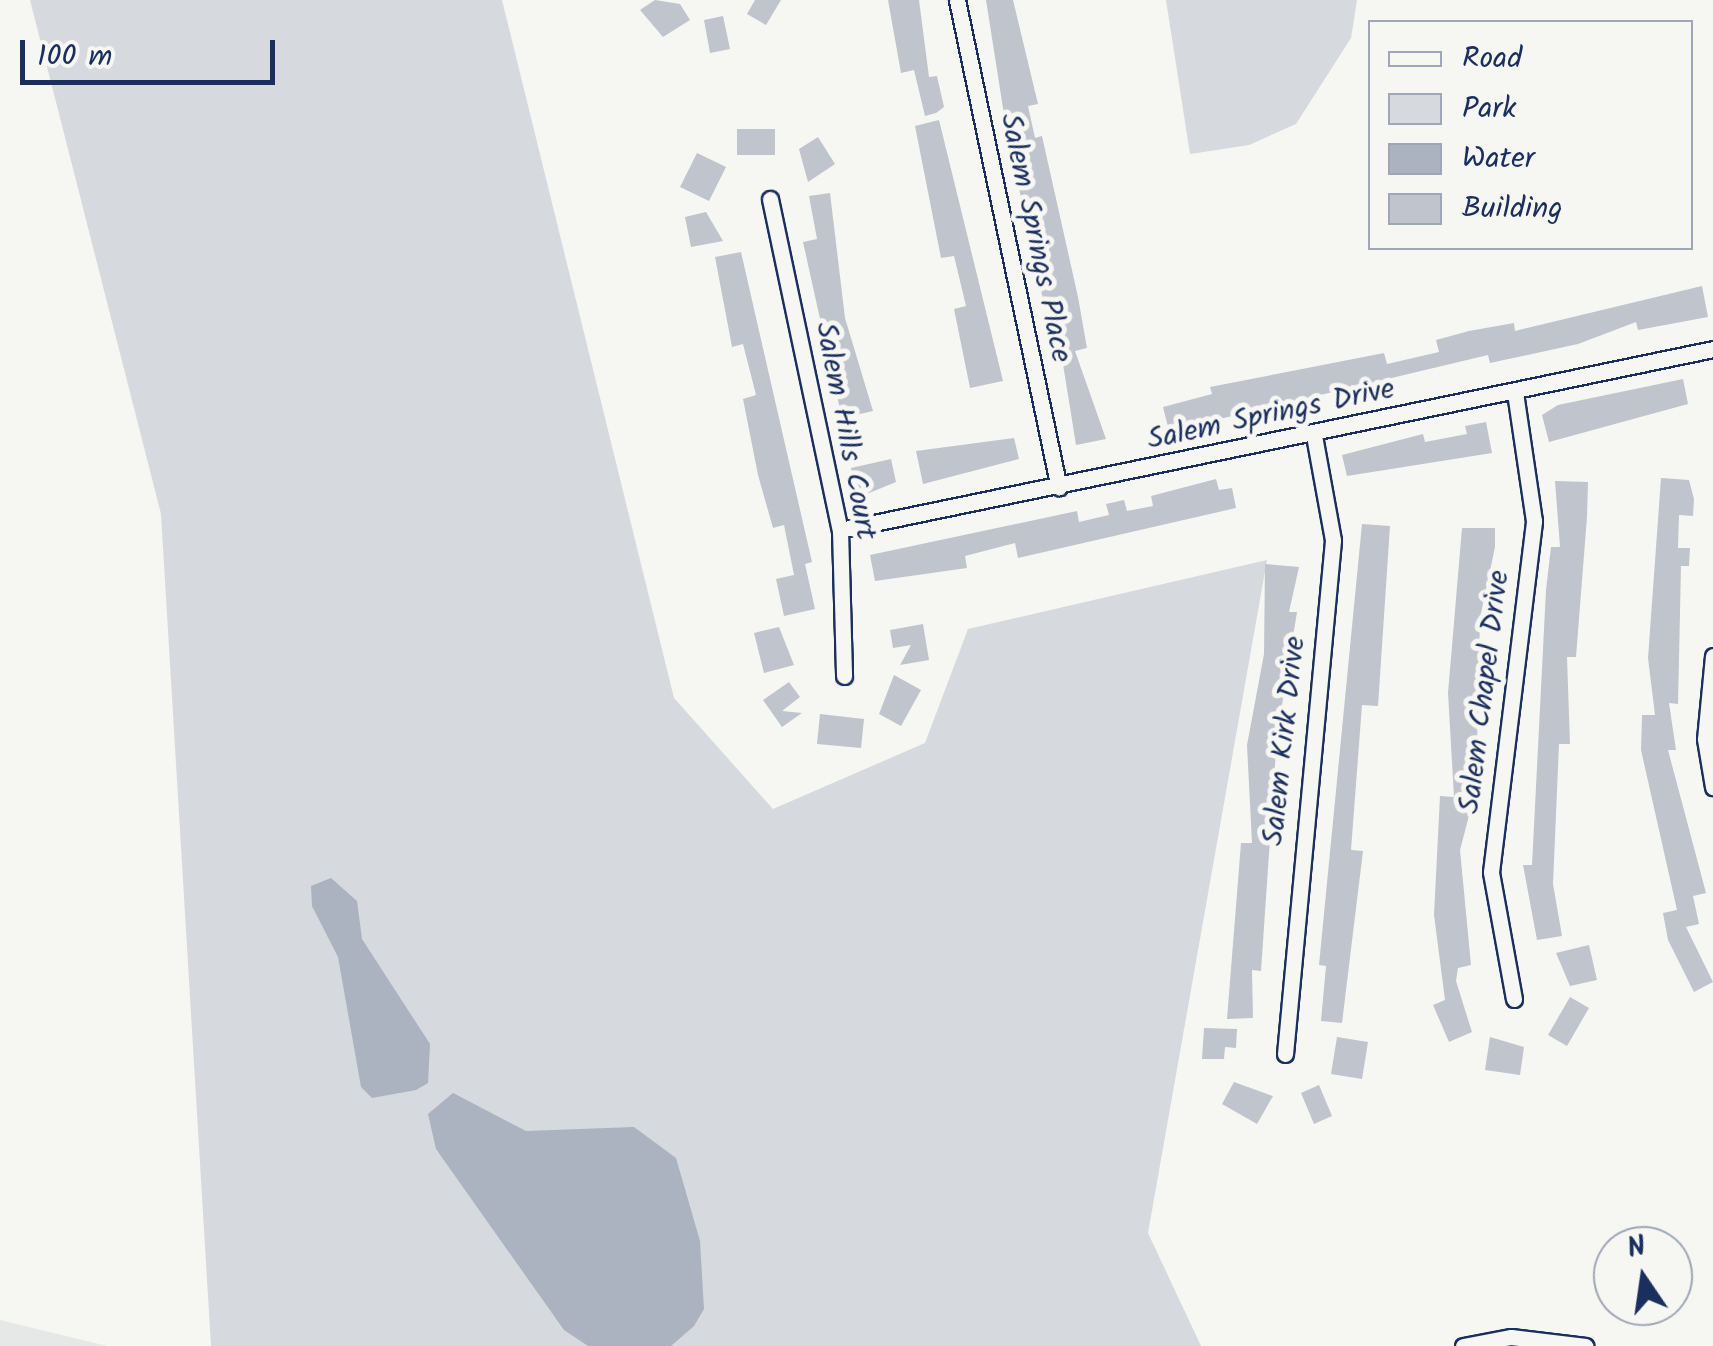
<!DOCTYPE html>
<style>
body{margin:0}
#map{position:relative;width:1713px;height:1346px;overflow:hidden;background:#f6f6f2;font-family:Kalam,sans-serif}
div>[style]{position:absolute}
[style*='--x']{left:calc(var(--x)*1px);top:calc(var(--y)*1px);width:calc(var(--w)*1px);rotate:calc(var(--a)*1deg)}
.built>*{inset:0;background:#e6e7e7}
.green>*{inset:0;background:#d6d9dd}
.water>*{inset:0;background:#abb2c0}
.building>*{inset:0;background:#c0c4cd}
.roads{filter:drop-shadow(2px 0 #1b2f5e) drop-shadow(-2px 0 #1b2f5e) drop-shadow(0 2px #1b2f5e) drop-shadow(0 -2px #1b2f5e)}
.street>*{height:15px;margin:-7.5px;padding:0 7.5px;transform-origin:7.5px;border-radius:7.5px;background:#f6f6f2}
span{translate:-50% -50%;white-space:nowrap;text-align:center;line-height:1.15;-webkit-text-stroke:10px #f6f6f2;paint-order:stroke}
.street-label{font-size:30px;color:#1b2f5e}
.legend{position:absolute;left:1368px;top:20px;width:325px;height:230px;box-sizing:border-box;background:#f6f6f2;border:2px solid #9ea6b7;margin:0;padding:12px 18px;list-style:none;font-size:30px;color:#1b2f5e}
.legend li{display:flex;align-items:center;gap:20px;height:50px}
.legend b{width:50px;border:2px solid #9ea6b7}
.north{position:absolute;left:1593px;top:1226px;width:100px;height:100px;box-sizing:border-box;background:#f6f6f2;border:2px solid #9ea6b7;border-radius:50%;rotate:347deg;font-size:28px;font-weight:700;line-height:40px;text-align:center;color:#1b2f5e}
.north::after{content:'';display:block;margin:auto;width:35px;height:45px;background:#1b2f5e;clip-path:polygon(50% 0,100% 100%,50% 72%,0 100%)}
.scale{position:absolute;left:20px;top:40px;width:255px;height:45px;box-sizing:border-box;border:5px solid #1b2f5e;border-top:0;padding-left:12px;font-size:30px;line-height:35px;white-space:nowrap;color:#1b2f5e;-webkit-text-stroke:8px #f6f6f2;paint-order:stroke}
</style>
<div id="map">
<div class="built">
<div style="clip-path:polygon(0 1320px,107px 1346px,0 1346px)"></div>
</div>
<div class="green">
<div style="clip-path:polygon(30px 0,502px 0,674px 698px,773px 809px,925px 743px,968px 629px,1267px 560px,1148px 1233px,1201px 1346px,211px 1346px,161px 514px)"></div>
<div style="clip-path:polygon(1166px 0,1357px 0,1351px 38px,1296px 124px,1249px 145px,1190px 154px)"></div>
</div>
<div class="water">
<div style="clip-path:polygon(331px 878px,357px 901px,362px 939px,430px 1044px,428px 1083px,416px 1090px,372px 1098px,361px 1087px,338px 957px,312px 906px,311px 886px)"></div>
<div style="clip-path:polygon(453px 1093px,526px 1131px,634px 1127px,676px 1158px,700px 1241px,704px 1309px,694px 1326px,671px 1346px,588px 1346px,564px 1330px,436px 1149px,428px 1114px)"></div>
</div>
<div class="building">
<div style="clip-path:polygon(655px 0,680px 4px,690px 20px,663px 37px,640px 10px)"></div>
<div style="clip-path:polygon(755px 0,781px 0,766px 25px,747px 14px)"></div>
<div style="clip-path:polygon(888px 0,919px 0,929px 77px,937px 76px,944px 107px,936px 113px,925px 116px,914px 70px,901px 73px)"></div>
<div style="clip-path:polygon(986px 0,1013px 0,1038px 104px,1028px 106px,1035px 138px,1042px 136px,1078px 297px,1087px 348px,1075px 351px,1106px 439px,1076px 445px,1053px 302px,1044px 304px,1012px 156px,1025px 153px,1019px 124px,1006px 127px)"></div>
<div style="clip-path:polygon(723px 16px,730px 49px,710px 53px,704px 20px)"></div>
<div style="clip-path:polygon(939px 120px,1003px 381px,970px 388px,954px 309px,966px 306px,954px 256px,941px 258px,915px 126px)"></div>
<div style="clip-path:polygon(737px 129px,775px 129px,775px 155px,737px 155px)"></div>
<div style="clip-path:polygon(818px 137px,835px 164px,808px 182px,799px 149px)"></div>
<div style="clip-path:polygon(697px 153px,726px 167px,709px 201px,680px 187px)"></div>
<div style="clip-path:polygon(830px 193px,845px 318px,873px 411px,842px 418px,803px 242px,817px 239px,809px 196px)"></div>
<div style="clip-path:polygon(706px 212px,723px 241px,691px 247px,685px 217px)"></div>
<div style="clip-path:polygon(741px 252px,812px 562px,805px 564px,815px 609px,784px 616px,776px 579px,794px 575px,784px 525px,773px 528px,758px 475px,743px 399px,756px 395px,743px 344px,732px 347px,715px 257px)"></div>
<div style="clip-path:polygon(1702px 286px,1708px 317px,1638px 330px,1636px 322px,1578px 344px,1490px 363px,1488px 355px,1169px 431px,1163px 407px,1212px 394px,1210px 387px,1384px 353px,1387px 364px,1439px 352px,1436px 340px,1469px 331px,1514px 323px,1515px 331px)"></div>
<div style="clip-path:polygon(1683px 379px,1688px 404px,1549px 442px,1542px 415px,1558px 405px)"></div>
<div style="clip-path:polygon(1486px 422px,1492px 453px,1347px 476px,1342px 455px,1423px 434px,1425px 442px,1467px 434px,1465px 426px)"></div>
<div style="clip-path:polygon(1014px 438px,1019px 459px,923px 484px,916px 451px)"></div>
<div style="clip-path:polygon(891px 459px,896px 482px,857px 498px,851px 468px)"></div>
<div style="clip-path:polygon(1661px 478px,1689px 480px,1694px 499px,1693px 516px,1679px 515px,1678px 548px,1690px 548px,1689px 566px,1681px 566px,1678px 704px,1669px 703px,1676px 750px,1668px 750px,1706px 893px,1693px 896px,1699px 924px,1686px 927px,1713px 982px,1694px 992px,1668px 940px,1663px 913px,1677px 910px,1641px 750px,1642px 715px,1655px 715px,1648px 658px)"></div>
<div style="clip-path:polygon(1216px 479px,1219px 490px,1232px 488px,1236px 508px,1018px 558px,1015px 543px,965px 556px,967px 568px,875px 581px,870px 555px,1077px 511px,1079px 522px,1109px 515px,1106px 504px,1124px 500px,1127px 511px,1153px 506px,1151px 496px)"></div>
<div style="clip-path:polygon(1555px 481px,1588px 482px,1587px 517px,1576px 657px,1567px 657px,1570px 744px,1559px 744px,1553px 884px,1562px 936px,1537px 940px,1523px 865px,1532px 865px,1546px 590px,1551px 547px,1560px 547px)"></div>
<div style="clip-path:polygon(1362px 524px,1390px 526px,1378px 706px,1362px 705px,1351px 850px,1363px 851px,1342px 1023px,1321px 1021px,1326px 966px,1319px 965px)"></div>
<div style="clip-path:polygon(1462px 528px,1495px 528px,1495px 547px,1480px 618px,1476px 789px,1460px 850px,1471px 965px,1458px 968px,1456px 981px,1472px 1032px,1449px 1042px,1433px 1005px,1445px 1000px,1434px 915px,1440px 796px,1454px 797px,1448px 693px)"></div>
<div style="clip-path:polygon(1265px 564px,1299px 567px,1289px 612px,1297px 612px,1277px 736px,1261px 971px,1252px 970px,1253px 1018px,1227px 1019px,1241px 843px,1252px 843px,1247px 745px,1264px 654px)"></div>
<div style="clip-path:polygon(923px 624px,929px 660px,900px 665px,911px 645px,893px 648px,890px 630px)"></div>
<div style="clip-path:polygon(779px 627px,794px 665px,764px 673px,754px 633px)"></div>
<div style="clip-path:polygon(894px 675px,921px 690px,901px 726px,879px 714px)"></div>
<div style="clip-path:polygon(789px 682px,800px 697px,782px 711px,802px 713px,782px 727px,763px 700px)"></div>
<div style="clip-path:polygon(820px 714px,864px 719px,861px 748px,817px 744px)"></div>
<div style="clip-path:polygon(1589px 945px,1597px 980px,1570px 986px,1556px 953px)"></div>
<div style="clip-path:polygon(1570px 997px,1589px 1008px,1567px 1046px,1548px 1035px)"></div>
<div style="clip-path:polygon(1204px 1028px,1237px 1029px,1236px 1048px,1225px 1047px,1224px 1059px,1202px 1059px)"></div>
<div style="clip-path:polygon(1337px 1037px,1368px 1042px,1362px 1079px,1331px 1074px)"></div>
<div style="clip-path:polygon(1490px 1037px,1524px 1047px,1520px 1075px,1485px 1070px)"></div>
<div style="clip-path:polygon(1234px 1082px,1273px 1096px,1257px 1124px,1222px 1104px)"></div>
<div style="clip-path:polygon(1319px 1085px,1332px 1116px,1314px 1124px,1301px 1093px)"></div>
</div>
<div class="roads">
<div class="street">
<div style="--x:957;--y:0;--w:498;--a:78.2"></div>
<div style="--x:770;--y:199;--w:338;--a:78.1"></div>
<div style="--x:840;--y:530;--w:146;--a:88.4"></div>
<div style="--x:840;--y:530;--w:892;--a:-11.71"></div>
<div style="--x:1713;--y:656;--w:83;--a:95.5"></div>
<div style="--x:1705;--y:739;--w:49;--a:80.5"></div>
<div style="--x:1514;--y:999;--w:129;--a:-100.3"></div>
<div style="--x:1491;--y:872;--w:354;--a:-83"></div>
<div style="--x:1534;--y:521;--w:130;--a:-98.4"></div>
<div style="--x:1285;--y:1054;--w:516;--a:-84.66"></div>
<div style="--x:1333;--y:540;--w:107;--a:-100.3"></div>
<div style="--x:1463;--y:1346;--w:49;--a:-10.6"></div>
<div style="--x:1511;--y:1337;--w:75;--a:6.9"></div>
</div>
</div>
<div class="street-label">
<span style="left:1035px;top:238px;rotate:78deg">Salem Springs Place</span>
<span style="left:1271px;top:415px;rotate:-12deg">Salem Springs Drive</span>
<span style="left:845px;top:431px;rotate:79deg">Salem Hills Court</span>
<span style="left:1485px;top:692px;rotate:-83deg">Salem Chapel Drive</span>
<span style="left:1285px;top:741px;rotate:-84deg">Salem Kirk Drive</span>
</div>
<ul class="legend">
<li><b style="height:12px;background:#f6f6f2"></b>Road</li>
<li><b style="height:28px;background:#d6d9dd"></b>Park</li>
<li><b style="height:28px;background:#abb2c0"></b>Water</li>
<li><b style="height:28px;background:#c0c4cd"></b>Building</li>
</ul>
<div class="north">N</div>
<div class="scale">100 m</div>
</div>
